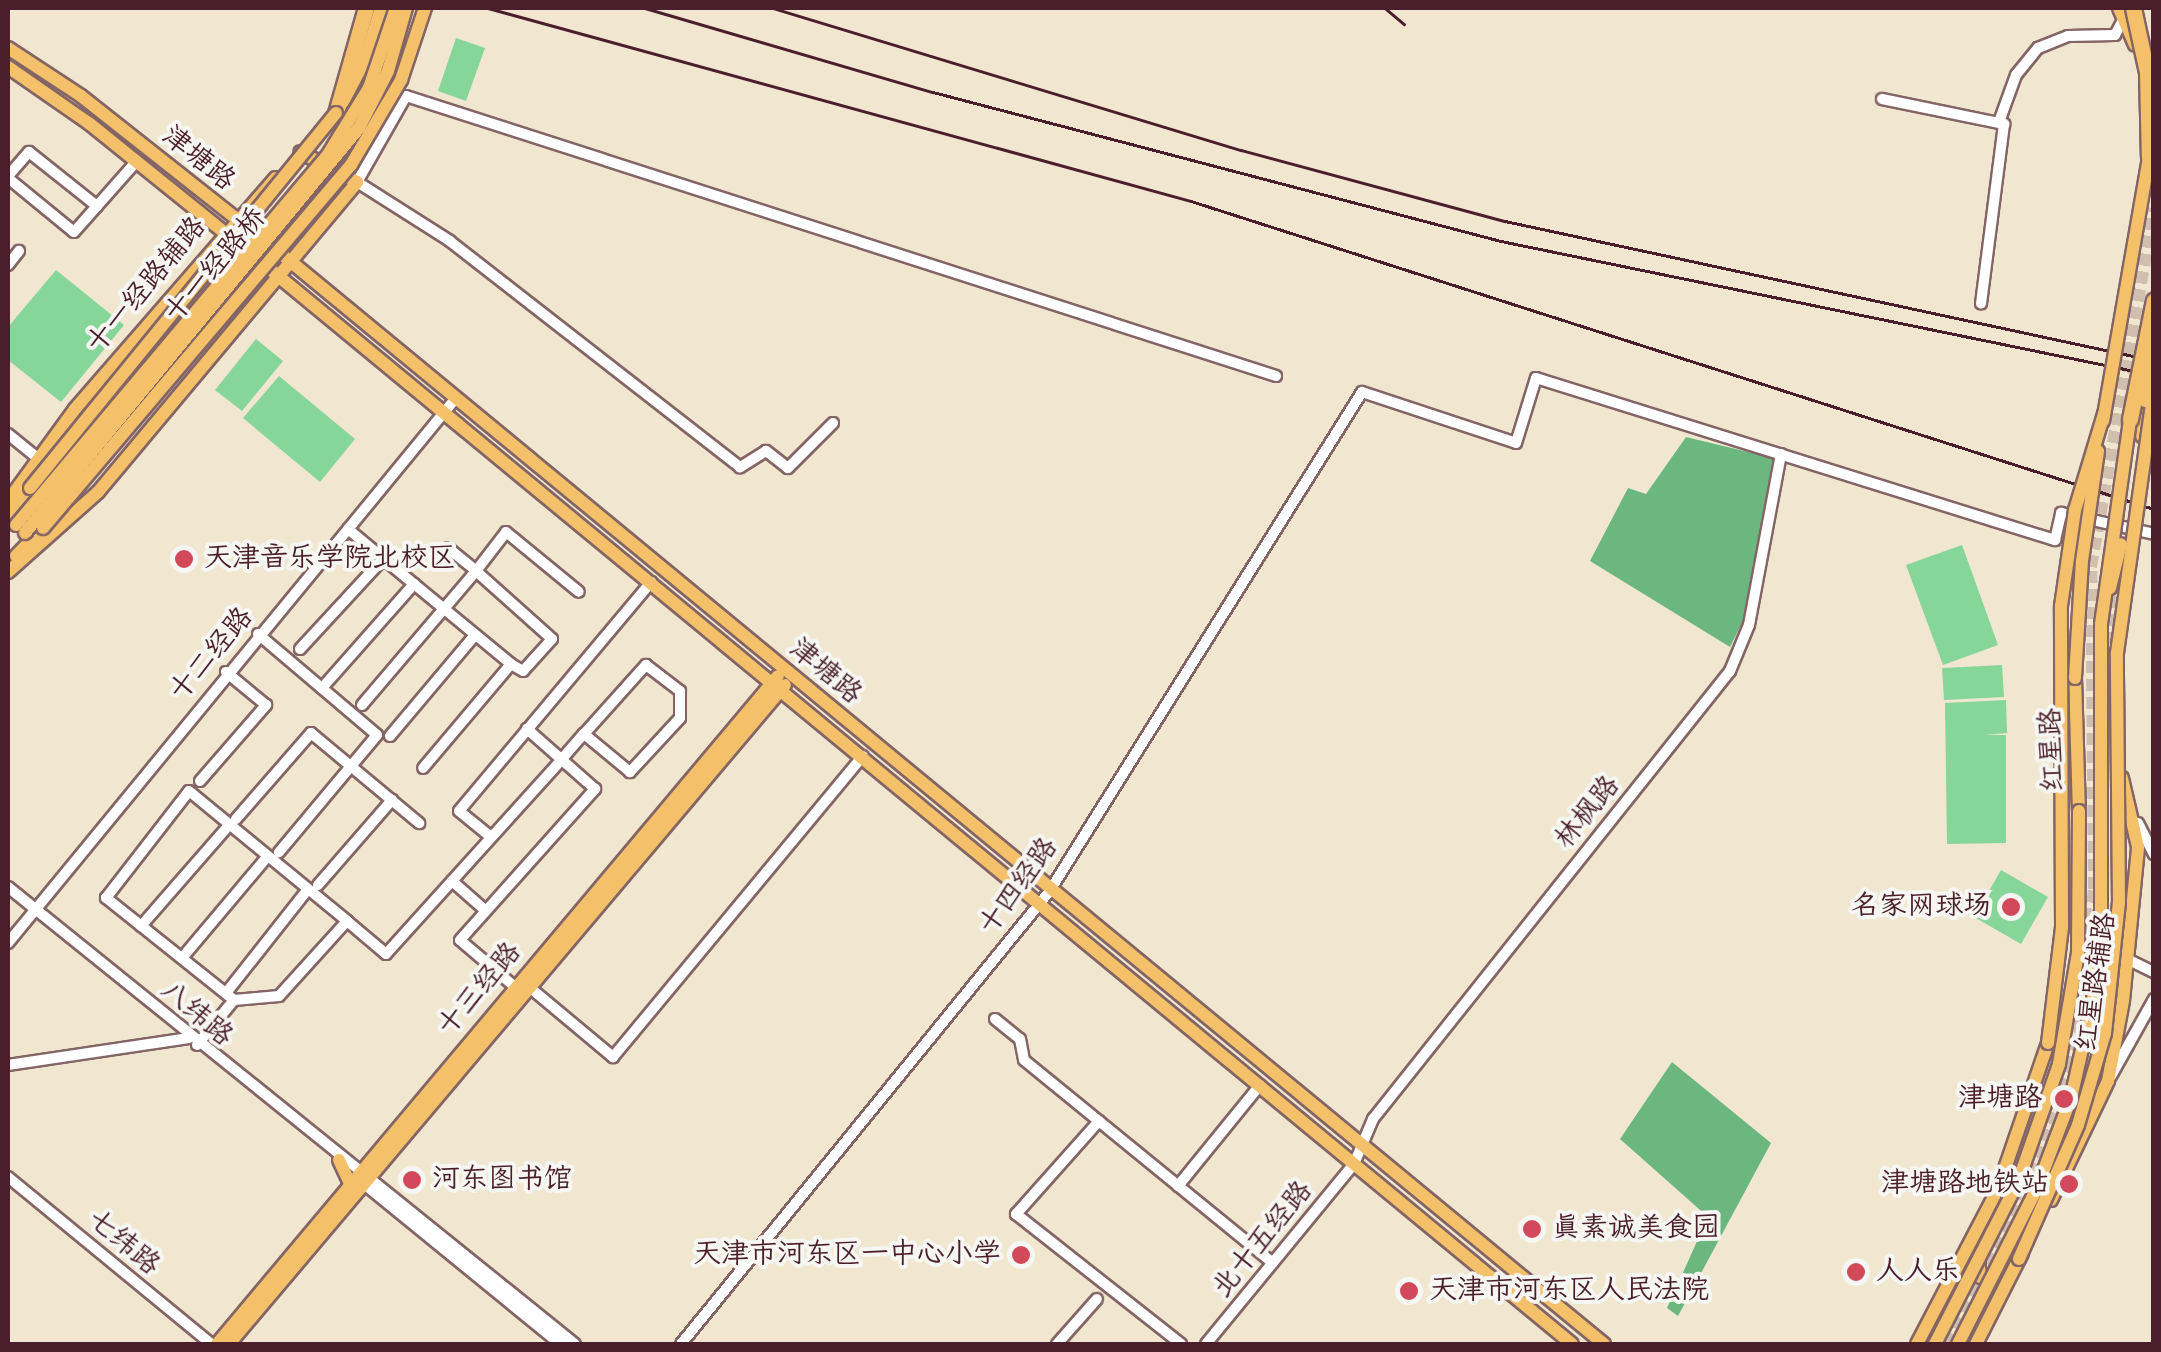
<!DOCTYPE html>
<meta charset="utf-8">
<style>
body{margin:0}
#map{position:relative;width:2161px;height:1352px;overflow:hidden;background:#f1e6d0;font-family:Kalam,"LXGW WenKai TC",sans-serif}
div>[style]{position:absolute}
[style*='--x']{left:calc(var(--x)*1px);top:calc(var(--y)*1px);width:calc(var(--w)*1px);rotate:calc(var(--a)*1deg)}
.green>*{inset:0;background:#85d698}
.forest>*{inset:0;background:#6cb780}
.major-tunnel>*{height:12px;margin-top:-6px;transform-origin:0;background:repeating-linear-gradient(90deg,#d0beaf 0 12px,transparent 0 18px)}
.roads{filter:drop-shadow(2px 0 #846565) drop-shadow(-2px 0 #846565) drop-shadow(0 2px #846565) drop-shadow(0 -2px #846565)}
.minor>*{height:10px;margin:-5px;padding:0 5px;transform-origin:5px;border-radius:5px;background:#fff}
.major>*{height:12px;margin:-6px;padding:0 6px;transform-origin:6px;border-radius:6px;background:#f4c16a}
.highway>*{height:15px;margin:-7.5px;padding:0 7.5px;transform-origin:7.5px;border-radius:7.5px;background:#f4c16a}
.rail>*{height:2.5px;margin:-1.25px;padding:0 1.25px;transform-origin:1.25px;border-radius:1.25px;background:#4a1f2b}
.bridges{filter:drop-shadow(2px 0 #846565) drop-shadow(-2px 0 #846565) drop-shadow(0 2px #846565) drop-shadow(0 -2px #846565)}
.major-bridge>*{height:12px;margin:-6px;padding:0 6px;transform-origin:6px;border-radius:6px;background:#f4c16a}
.highway-bridge>*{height:15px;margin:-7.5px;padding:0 7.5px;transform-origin:7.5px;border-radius:7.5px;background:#f4c16a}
.dots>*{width:28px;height:28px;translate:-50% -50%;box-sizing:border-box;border:5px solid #f6f6f2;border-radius:50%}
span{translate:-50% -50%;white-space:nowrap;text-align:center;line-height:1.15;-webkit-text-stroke:8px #f6f6f2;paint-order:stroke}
.street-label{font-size:28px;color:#4a1f2b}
.poi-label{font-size:28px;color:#4a1f2b}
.left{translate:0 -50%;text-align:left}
.right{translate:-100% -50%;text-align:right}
.frame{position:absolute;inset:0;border:10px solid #4a1f2b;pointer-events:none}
</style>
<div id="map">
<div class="green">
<div style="clip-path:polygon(456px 38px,485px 48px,466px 101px,438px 91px)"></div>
<div style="clip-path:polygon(56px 270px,124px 325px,61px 402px,8px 360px,8px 327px)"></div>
<div style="clip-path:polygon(256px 339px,283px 361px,242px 411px,215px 390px)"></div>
<div style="clip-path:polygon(279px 376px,355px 439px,320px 482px,243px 418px)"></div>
<div style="clip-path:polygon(1962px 545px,1998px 645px,1943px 665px,1906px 565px)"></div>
<div style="clip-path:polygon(2002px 665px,2004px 697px,1944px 700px,1942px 668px)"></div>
<div style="clip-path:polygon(2006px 700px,2007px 733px,1984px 735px,2006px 735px,2006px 843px,1947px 844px,1945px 703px)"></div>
<div style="clip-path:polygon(2001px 870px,2048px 897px,2021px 944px,1974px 917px)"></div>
</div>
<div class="forest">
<div style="clip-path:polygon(1686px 437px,1773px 458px,1744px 619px,1730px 647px,1590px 561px,1628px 488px,1646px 494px)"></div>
<div style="clip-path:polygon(1672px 1062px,1771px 1143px,1678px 1316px,1667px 1308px,1708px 1217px,1620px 1139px)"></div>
</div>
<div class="major-tunnel">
<div style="--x:2110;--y:596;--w:140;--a:88.8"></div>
<div style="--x:1946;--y:1344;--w:189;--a:-64.7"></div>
<div style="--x:2027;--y:1173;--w:113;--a:-68.7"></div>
<div style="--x:2068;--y:1068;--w:59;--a:-77.4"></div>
<div style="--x:2081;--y:1010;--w:122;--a:-83.9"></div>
<div style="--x:2094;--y:889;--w:322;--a:-90.5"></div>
<div style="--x:2091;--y:567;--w:364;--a:-80"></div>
</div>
<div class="roads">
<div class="minor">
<div style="--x:1882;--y:99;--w:125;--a:11.6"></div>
<div style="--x:2004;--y:124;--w:181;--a:97.3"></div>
<div style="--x:1999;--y:122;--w:50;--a:-70.1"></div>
<div style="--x:2016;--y:75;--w:35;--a:-51"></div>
<div style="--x:2038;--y:48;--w:32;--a:-22"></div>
<div style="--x:2068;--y:36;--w:47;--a:-1.2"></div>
<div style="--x:2115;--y:35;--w:17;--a:-62"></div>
<div style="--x:8;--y:176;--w:32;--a:-49"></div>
<div style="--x:29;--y:152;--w:87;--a:38.5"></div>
<div style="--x:8;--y:178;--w:85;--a:39.3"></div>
<div style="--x:74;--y:232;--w:94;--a:-48.5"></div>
<div style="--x:8;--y:265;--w:18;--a:-52"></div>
<div style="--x:833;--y:423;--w:64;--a:135"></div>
<div style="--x:788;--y:468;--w:28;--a:-142"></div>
<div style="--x:766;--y:451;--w:31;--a:148"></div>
<div style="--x:740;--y:467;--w:368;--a:-142.1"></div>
<div style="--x:450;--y:241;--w:110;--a:-147.6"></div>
<div style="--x:357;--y:182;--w:99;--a:-60.3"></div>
<div style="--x:406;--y:96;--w:914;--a:17.84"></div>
<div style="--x:8;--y:434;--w:38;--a:39"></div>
<div style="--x:348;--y:529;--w:86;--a:39.8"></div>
<div style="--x:448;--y:548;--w:36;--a:39"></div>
<div style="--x:476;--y:571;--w:49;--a:-52.4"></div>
<div style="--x:506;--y:532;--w:94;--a:39.4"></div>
<div style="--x:258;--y:634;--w:156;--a:40.3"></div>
<div style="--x:377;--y:735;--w:153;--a:129.9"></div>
<div style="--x:300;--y:649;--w:122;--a:-47.3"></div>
<div style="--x:322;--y:688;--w:139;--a:-48.5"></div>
<div style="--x:414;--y:584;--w:126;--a:39.5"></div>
<div style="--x:511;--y:664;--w:136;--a:130.2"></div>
<div style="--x:362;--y:705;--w:176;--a:-49.6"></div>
<div style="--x:476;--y:571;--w:102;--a:41.8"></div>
<div style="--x:552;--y:639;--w:43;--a:132.2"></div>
<div style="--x:523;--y:671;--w:14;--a:-150"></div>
<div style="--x:390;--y:736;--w:132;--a:-49.9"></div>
<div style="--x:200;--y:781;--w:101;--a:-49"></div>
<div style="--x:266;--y:705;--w:52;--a:-140.5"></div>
<div style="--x:189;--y:791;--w:205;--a:39.4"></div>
<div style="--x:347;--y:921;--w:101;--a:132.2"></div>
<div style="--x:279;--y:996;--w:45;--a:174.9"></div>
<div style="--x:234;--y:1000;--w:164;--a:-141.4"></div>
<div style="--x:106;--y:898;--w:135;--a:-52.2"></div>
<div style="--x:236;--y:819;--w:114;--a:-48.9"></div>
<div style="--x:311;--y:733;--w:141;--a:39.8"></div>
<div style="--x:2138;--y:823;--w:35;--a:63"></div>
<div style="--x:491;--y:837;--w:41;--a:-140.9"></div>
<div style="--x:459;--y:811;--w:299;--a:-50"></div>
<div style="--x:452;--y:881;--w:45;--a:41.4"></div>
<div style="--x:318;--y:885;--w:113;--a:-49"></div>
<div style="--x:8;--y:887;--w:728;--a:38.87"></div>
<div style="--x:347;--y:921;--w:51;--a:40.2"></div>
<div style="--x:386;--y:954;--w:261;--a:-47.9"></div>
<div style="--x:561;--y:760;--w:35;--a:-49"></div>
<div style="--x:584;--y:734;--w:93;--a:-48.1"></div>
<div style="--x:646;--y:665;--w:43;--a:37.4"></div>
<div style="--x:680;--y:691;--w:27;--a:90"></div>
<div style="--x:680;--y:718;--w:74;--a:132.8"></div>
<div style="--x:630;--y:772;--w:60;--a:-140.4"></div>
<div style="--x:141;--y:926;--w:135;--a:-48.9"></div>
<div style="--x:8;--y:943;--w:704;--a:-50.59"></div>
<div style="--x:182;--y:958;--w:133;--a:-49.9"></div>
<div style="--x:2127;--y:959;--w:30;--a:26"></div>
<div style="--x:528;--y:986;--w:111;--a:39.9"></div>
<div style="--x:613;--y:1057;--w:391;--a:-50.3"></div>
<div style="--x:515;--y:987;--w:72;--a:-139.5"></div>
<div style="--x:460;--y:940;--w:203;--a:-48.2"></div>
<div style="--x:595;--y:789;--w:91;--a:-138.6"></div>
<div style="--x:226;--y:993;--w:132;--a:-51.7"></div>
<div style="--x:995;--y:1019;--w:32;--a:39"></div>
<div style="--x:1020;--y:1039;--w:21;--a:79"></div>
<div style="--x:1024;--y:1060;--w:321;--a:39.2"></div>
<div style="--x:197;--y:1045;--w:58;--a:-50.6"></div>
<div style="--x:8;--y:1065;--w:183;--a:-8.5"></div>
<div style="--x:2111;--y:1076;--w:88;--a:-60.8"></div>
<div style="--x:1099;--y:1121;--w:125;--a:131.7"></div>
<div style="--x:1016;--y:1214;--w:210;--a:38.2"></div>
<div style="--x:8;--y:1177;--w:263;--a:39.4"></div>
<div style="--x:359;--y:1180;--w:259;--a:39.2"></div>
<div style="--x:1178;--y:1186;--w:130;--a:-50.9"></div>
<div style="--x:681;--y:1344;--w:583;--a:-50.85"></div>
<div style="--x:1049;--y:892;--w:590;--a:-57.95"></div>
<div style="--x:1362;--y:392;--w:162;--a:18.3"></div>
<div style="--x:1516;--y:443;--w:68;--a:-72.9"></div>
<div style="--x:1536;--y:378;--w:544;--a:17.34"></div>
<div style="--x:2055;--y:540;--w:28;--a:-77"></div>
<div style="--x:2061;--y:513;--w:95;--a:12.7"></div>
<div style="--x:1057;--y:1344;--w:60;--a:-48.4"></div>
<div style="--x:1206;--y:1344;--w:233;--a:-50.6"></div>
<div style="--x:1354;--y:1164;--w:49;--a:-67.1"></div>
<div style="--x:1373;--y:1119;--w:573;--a:-51.45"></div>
<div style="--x:1730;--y:671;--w:50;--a:-67.6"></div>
<div style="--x:1749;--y:625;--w:174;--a:-79.4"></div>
</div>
<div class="major">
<div style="--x:2119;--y:8;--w:40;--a:66.6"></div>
<div style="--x:8;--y:48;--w:87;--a:33.3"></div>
<div style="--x:81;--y:96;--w:266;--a:38.3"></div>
<div style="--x:290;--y:261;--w:1703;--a:39.5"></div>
<div style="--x:8;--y:67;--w:100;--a:34.8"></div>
<div style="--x:90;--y:124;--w:240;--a:38.9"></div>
<div style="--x:277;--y:275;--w:1679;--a:39.54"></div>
<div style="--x:343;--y:102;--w:47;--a:-62.4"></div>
<div style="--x:365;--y:60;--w:54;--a:-72.9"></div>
<div style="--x:2142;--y:436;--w:35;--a:-85"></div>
<div style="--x:8;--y:501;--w:114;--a:-53.9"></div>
<div style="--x:75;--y:409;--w:306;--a:-49"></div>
<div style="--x:8;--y:518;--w:37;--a:-54"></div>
<div style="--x:16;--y:556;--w:39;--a:-46"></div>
<div style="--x:8;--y:572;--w:120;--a:-41.6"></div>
<div style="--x:98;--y:492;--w:404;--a:-50.1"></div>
<div style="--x:357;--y:182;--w:64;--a:-152.2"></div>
<div style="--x:2075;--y:678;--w:133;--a:88.3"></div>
<div style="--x:339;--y:1160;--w:29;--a:65"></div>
<div style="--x:2051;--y:1200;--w:132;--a:-64.4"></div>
<div style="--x:2108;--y:1081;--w:81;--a:-79.4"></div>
<div style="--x:2123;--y:1001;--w:155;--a:-84.4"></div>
<div style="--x:2138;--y:847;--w:71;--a:-103.1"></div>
<div style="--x:1978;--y:1255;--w:22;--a:85"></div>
<div style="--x:217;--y:1344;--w:872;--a:-49.98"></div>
<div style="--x:229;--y:1344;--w:862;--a:-49.85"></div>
<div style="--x:1917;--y:1344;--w:175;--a:-62.4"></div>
<div style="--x:1998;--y:1189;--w:154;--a:-71.1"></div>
<div style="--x:1976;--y:1344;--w:102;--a:-63.2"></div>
</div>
<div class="highway">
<div style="--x:336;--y:113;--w:109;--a:-74.1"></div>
</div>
</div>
<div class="rail">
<div style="--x:488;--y:8;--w:729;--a:15.35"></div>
<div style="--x:1191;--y:201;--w:1011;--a:17.74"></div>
<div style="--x:645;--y:8;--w:300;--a:16.3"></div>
<div style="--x:933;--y:92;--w:587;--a:14.7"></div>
<div style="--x:1501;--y:241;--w:667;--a:11.6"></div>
<div style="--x:773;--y:8;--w:489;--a:16.9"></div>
<div style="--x:1241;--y:150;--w:273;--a:15.1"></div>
<div style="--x:1505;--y:221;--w:647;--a:12.13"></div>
<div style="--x:1385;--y:8;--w:25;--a:40"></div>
</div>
<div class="bridges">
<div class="major-bridge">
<div style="--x:2145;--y:401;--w:47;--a:-85.1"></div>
<div style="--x:2103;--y:421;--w:268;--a:-80.1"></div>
<div style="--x:30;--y:488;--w:484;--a:-50.8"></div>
<div style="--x:16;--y:525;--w:486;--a:-49.9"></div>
<div style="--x:329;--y:153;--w:76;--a:-58.4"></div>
<div style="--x:369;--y:88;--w:84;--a:-71.4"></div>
<div style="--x:43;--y:528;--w:476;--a:-49.7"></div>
<div style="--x:351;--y:165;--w:99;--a:-59.5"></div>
<div style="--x:401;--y:80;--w:76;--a:-71.6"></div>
<div style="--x:25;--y:533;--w:525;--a:-50.49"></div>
<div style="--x:359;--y:128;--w:64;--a:-63"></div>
<div style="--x:388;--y:71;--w:66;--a:-74.1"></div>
<div style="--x:2110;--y:588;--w:45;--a:-76"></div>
<div style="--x:2075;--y:678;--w:117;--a:-86.6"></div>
<div style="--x:2082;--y:561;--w:111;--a:-81.7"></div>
<div style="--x:2048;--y:1043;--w:117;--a:-83.1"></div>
<div style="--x:2062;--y:927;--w:321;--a:-90.2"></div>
<div style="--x:2061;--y:606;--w:97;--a:-81.7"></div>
<div style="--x:2075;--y:510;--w:100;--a:-73.2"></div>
<div style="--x:2019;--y:1259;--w:146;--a:-66.2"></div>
<div style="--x:2078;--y:1125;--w:96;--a:-73.6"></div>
<div style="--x:2105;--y:1033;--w:131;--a:-83.9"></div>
<div style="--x:2119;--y:903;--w:250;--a:-90.5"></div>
<div style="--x:2117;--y:653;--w:265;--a:-82"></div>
<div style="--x:1935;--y:1344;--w:182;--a:-62.9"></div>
<div style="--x:2018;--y:1182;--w:125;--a:-70.8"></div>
<div style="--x:2059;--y:1064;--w:113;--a:-80.3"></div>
<div style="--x:2078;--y:953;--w:142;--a:-89.6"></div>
<div style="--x:1958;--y:1344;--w:175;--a:-63.1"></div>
<div style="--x:2037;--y:1188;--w:96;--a:-69.3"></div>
<div style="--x:2071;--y:1098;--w:100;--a:-77.3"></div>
<div style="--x:2093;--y:1000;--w:85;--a:-84.6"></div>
<div style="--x:2101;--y:915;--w:291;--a:-90"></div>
<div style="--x:2101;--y:624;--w:207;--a:-81.9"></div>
</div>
<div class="highway-bridge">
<div style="--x:2133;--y:8;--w:66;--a:77.7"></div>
<div style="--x:2147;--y:72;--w:85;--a:88.7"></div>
<div style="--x:2130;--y:419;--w:121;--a:-78.6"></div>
</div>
</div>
<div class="dots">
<div style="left:184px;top:559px;background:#d1495b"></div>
<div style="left:2011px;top:907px;background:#d1495b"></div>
<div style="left:2064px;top:1099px;background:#d1495b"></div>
<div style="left:412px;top:1180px;background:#d1495b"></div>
<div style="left:2069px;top:1184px;background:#d1495b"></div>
<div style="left:1532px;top:1229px;background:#d1495b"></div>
<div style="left:1021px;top:1255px;background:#d1495b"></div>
<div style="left:1856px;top:1272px;background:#d1495b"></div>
<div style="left:1409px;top:1291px;background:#d1495b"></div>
</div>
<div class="street-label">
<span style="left:198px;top:159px;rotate:39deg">津塘路</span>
<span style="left:216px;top:266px;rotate:-50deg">十一经路桥</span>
<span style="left:147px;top:286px;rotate:-50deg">十一经路辅路</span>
<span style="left:212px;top:655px;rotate:-50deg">十二经路</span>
<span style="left:825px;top:672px;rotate:40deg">津塘路</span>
<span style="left:2053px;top:750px;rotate:-92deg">红星路</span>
<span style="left:1588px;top:813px;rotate:-51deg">林枫路</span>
<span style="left:1019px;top:887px;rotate:-54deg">十四经路</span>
<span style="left:2097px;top:982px;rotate:-82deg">红星路辅路</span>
<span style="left:480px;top:990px;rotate:-50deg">十三经路</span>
<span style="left:196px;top:1014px;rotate:40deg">八纬路</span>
<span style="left:1263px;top:1240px;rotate:-51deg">北十五经路</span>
<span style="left:123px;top:1243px;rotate:40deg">七纬路</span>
</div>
<div class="poi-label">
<span class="left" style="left:204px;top:559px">天津音乐学院北校区</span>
<span class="right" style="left:1991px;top:907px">名家网球场</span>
<span class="right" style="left:2042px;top:1099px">津塘路</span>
<span class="left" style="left:432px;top:1180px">河东图书馆</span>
<span class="right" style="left:2049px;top:1184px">津塘路地铁站</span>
<span class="left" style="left:1552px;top:1229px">真素诚美食园</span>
<span class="right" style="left:1001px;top:1255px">天津市河东区一中心小学</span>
<span class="left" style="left:1876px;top:1272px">人人乐</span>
<span class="left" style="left:1429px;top:1291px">天津市河东区人民法院</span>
</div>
<div class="frame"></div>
</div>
